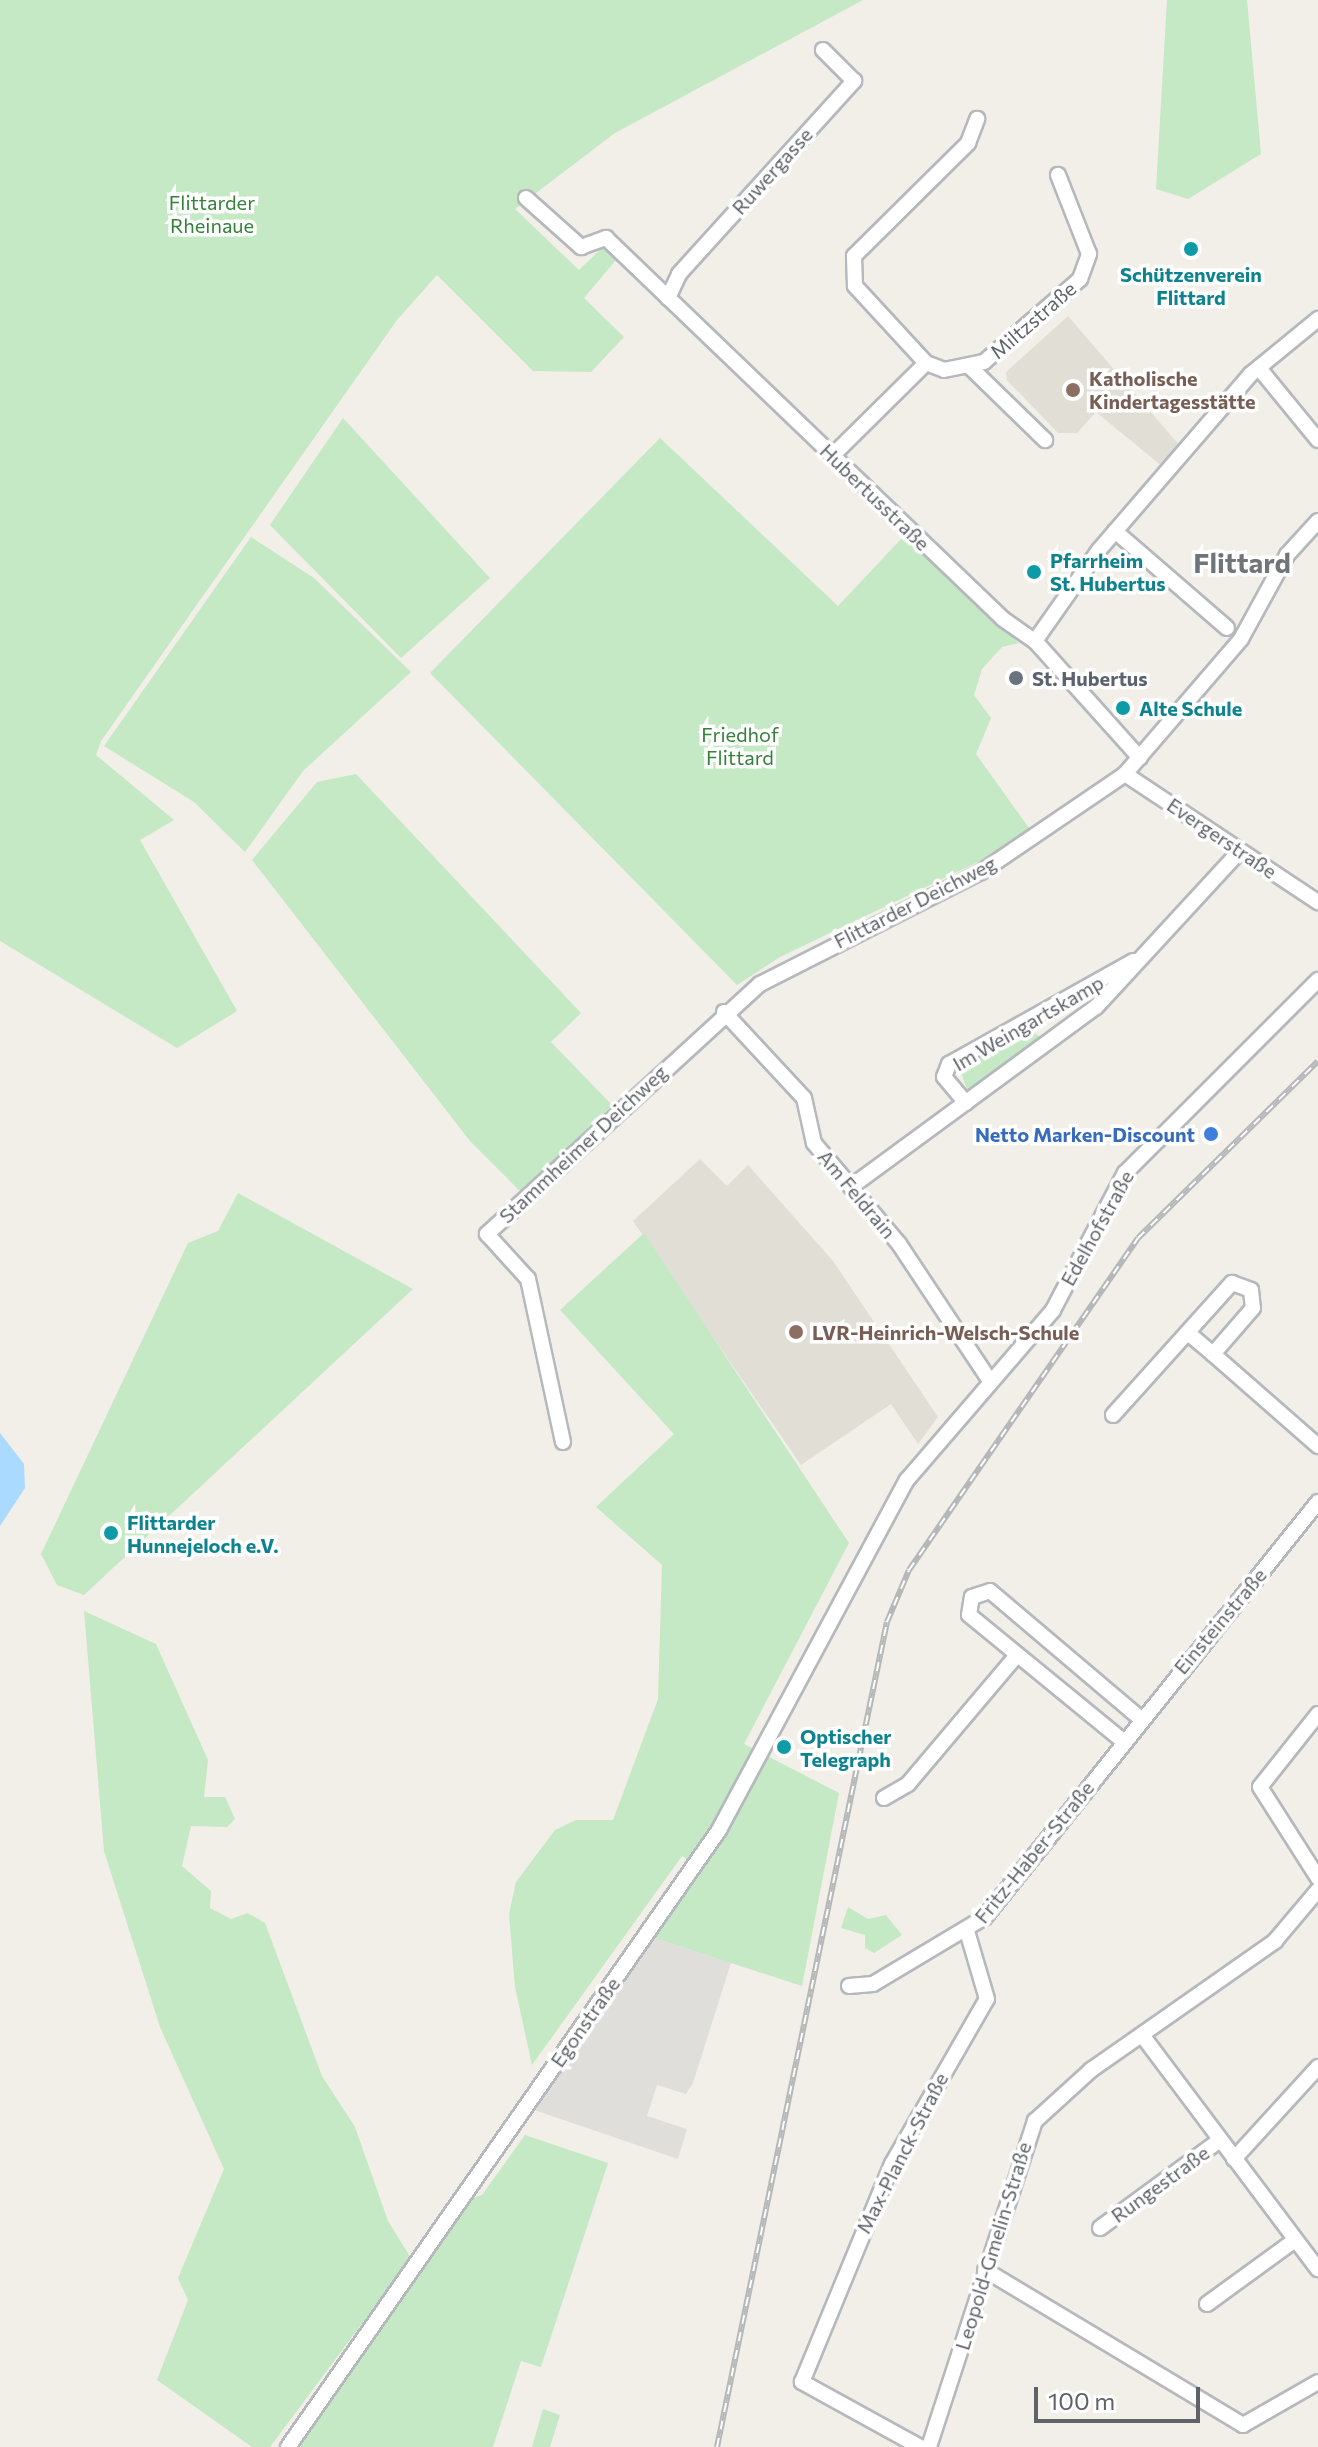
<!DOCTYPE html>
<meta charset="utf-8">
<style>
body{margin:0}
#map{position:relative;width:1318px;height:2447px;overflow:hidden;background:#f1efe8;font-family:Commissioner,sans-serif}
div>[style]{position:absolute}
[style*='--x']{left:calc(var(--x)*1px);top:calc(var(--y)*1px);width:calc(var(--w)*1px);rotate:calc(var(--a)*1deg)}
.industrial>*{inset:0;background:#e0deda}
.education>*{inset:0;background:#e1ded6}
.green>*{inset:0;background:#c5e8c5}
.water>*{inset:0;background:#aadaff}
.roads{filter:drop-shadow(2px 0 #b5b8bc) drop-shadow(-2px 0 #b5b8bc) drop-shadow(0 2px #b5b8bc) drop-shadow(0 -2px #b5b8bc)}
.minor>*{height:14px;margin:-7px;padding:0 7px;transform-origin:7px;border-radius:7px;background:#fff}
.rail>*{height:6px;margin-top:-3px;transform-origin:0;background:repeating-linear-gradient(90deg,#fff 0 9px,#b6b7b8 0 18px);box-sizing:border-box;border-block:2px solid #b6b7b8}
.dots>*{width:22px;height:22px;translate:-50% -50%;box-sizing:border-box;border:4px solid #fff;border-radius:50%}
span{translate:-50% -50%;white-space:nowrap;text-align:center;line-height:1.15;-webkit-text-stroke:7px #fff;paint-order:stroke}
.street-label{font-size:20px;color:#5f6368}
.park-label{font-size:20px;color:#348238}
.culture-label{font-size:20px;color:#0d838f;font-weight:700}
.left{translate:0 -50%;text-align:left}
.education-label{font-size:20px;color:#785e54;font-weight:700}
.worship-label{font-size:20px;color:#5b616d;font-weight:700}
.shop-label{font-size:20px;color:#366cbe;font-weight:700}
.right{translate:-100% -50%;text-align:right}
.district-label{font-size:28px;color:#70757a;font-weight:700}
.scale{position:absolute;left:1034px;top:2387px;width:166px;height:36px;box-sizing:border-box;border:4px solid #5f6368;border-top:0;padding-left:10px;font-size:24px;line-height:28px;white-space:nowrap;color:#5f6368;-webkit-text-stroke:6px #fff;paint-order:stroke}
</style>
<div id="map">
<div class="industrial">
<div style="clip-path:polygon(651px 1937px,731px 1963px,693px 2083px,686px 2094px,657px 2085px,647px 2116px,687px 2129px,678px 2159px,534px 2110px)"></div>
</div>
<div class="education">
<div style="clip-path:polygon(1068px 316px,1180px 446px,1163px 467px,1096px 412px,1077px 433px,1058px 433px,1007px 380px,1006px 372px)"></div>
<div style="clip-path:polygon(700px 1159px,727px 1186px,748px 1165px,833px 1261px,938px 1417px,918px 1444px,891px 1404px,801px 1465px,633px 1221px)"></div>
</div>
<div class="green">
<div style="clip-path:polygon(0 0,863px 0,615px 133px,515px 209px,579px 270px,603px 247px,616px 260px,584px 298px,624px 337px,591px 372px,533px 371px,437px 275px,397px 320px,101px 741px,96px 755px,174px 820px,140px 840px,237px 1011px,177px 1048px,0 941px)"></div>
<div style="clip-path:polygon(1167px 0,1247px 0,1261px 154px,1188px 199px,1156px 189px)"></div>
<div style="clip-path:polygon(343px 418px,490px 578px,401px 658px,270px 525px)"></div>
<div style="clip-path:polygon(660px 438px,838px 606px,904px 536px,1019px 643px,1002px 647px,982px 669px,974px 695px,991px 718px,976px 754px,1034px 835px,780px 957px,737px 985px,430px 673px)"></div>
<div style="clip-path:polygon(251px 537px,314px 578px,411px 672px,303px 771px,245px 852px,194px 802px,104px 746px)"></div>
<div style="clip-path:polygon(356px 774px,581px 1013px,551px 1042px,612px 1105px,522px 1193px,470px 1141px,252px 860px,317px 782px)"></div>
<div style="clip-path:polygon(1028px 1030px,1045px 1039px,967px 1089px,960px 1069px)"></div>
<div style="clip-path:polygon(238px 1193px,413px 1289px,84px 1595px,57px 1585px,41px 1554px,188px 1243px,218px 1231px)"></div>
<div style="clip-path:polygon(644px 1233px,849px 1543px,744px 1744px,839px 1793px,802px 1986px,651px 1937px,699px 1867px,682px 1856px,532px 2065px,515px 1987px,509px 1914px,516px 1882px,555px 1830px,576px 1820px,613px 1820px,658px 1699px,662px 1565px,596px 1507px,674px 1434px,560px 1310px)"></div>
<div style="clip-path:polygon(84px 1611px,156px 1644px,208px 1760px,204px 1797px,225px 1797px,235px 1819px,227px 1827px,191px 1826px,182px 1866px,211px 1891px,210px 1908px,231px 1919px,248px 1913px,265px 1923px,322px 2076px,355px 2127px,388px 2221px,411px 2258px,270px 2447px,252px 2447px,157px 2380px,188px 2300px,178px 2278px,224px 2169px,160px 2027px,104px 1851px)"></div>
<div style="clip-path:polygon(848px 1907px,868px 1919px,886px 1915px,902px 1935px,874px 1953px,865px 1948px,865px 1935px,841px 1928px)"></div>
<div style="clip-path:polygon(525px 2135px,608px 2163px,541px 2367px,521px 2361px,493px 2447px,295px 2447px,467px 2200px,482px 2195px)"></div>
<div style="clip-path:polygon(543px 2409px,560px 2415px,550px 2447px,532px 2447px)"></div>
</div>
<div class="water">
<div style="clip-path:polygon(0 1433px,24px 1464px,25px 1488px,0 1526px)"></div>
</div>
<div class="roads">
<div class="minor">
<div style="--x:526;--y:198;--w:74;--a:41.7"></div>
<div style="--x:581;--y:247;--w:27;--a:-20"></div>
<div style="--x:606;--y:238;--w:550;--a:43.82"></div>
<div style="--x:1003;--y:619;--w:39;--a:35"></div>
<div style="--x:1035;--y:641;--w:157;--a:48.1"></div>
<div style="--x:668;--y:298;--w:26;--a:-65"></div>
<div style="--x:679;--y:274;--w:261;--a:-47.8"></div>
<div style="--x:854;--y:81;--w:44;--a:-135"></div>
<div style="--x:926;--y:363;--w:19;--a:21"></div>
<div style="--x:944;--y:370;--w:41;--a:-11.3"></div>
<div style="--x:984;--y:362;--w:127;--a:-40.8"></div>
<div style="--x:1080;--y:279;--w:27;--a:-70"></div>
<div style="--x:1089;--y:254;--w:85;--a:-111.4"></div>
<div style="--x:970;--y:367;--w:105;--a:44.2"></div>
<div style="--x:1259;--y:368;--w:93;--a:50.7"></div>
<div style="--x:832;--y:456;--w:132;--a:-44.7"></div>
<div style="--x:926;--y:363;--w:105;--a:-132.7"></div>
<div style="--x:855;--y:286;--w:30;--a:-92"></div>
<div style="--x:854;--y:256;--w:161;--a:-44.7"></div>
<div style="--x:968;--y:143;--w:26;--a:-69"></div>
<div style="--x:1115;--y:531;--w:148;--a:40.9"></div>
<div style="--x:1035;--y:641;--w:111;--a:-54.9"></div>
<div style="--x:1099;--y:550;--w:233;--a:-49.2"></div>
<div style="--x:1251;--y:374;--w:87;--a:-39.4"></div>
<div style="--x:1125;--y:774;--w:232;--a:33.6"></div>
<div style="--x:724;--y:1012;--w:117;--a:47.1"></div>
<div style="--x:804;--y:1098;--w:46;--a:77.5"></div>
<div style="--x:814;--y:1143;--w:132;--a:49.9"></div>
<div style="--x:899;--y:1244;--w:164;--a:56.4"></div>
<div style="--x:966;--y:1103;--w:34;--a:-130"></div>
<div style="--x:944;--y:1077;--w:14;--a:-69"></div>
<div style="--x:949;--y:1064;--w:211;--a:-29.2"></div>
<div style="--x:852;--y:1186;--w:303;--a:-36.3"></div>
<div style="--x:1096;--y:1007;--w:212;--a:-47.3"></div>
<div style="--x:1213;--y:1354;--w:140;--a:41.2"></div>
<div style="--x:1113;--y:1415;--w:178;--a:-48"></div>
<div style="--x:1232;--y:1283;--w:20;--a:20"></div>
<div style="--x:1251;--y:1290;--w:18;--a:84"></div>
<div style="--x:1253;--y:1308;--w:61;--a:131"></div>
<div style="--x:1213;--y:1354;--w:30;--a:-140"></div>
<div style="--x:563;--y:1442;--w:167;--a:-102.1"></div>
<div style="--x:528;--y:1279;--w:61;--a:-132.3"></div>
<div style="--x:487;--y:1234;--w:370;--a:-42.5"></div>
<div style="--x:760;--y:984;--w:248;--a:-26.9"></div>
<div style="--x:981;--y:872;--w:174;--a:-34.2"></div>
<div style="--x:1125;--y:774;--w:178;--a:-49.3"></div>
<div style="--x:1241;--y:639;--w:96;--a:-61.3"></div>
<div style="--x:1287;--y:555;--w:46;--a:-47.6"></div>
<div style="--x:1318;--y:1714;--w:93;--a:128.5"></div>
<div style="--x:1260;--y:1787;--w:108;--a:57.5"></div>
<div style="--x:1123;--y:1741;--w:199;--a:-140.7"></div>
<div style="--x:969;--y:1615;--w:18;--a:-81"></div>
<div style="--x:972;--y:1597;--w:19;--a:-18"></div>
<div style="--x:990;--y:1591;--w:197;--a:40.3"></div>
<div style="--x:884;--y:1798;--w:28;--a:-30"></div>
<div style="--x:908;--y:1784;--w:169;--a:-49.8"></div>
<div style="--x:849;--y:1986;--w:24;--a:-5"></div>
<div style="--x:873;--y:1984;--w:131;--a:-30.9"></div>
<div style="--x:985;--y:1917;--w:532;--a:-51.26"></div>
<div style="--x:1142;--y:2035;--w:293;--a:53.1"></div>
<div style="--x:1234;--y:2159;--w:125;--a:-47.6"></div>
<div style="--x:1100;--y:2228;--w:149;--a:-36.3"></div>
<div style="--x:985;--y:2270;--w:301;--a:31"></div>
<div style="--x:1243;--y:2425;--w:86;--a:-29.8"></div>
<div style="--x:1207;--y:2304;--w:109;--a:-36"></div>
<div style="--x:288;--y:2447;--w:753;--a:-55.06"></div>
<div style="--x:719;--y:1830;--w:397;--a:-61.8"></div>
<div style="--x:907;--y:1480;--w:224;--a:-49.3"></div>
<div style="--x:1053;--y:1310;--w:155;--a:-62.3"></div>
<div style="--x:1125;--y:1173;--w:273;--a:-45"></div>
<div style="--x:920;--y:2447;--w:135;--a:-151.2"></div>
<div style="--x:802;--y:2382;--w:236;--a:-67.6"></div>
<div style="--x:892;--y:2164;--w:190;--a:-60.1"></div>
<div style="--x:987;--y:1999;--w:71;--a:-106.4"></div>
<div style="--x:929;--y:2447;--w:343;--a:-72"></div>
<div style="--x:1035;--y:2121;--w:76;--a:-42.3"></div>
<div style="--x:1091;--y:2070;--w:225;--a:-35"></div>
<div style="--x:1275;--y:1941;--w:67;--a:-49.9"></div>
</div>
</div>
<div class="rail">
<div style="--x:717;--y:2447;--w:842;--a:-78.36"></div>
<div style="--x:887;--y:1622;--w:56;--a:-67.1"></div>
<div style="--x:909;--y:1570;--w:403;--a:-55.4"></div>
<div style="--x:1138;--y:1238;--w:252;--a:-44.5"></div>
</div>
<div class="dots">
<div style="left:1191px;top:249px;background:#0f9aa8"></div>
<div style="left:1073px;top:390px;background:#8d6e63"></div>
<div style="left:1034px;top:572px;background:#0f9aa8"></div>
<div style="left:1016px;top:678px;background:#6b7280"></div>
<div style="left:1123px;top:708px;background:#0f9aa8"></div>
<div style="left:1211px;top:1134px;background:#3f7fe0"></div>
<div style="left:796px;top:1332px;background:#8d6e63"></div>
<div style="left:111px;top:1533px;background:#0f9aa8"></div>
<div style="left:784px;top:1747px;background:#0f9aa8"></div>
</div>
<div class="street-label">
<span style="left:772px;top:171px;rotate:-48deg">Ruwergasse</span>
<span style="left:1033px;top:320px;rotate:-41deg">Miltzstraße</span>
<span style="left:875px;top:497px;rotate:44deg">Hubertusstraße</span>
<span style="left:1222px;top:838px;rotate:34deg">Evergerstraße</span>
<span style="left:915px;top:902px;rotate:-27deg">Flittarder Deichweg</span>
<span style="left:1028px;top:1023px;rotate:-30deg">Im Weingartskamp</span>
<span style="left:583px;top:1144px;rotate:-43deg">Stammheimer Deichweg</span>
<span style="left:857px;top:1194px;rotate:50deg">Am Feldrain</span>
<span style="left:1097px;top:1228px;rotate:-61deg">Edelhofstraße</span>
<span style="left:1220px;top:1621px;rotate:-50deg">Einsteinstraße</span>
<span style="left:1034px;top:1852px;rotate:-51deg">Fritz-Haber-Straße</span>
<span style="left:585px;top:2022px;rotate:-55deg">Egonstraße</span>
<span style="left:902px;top:2153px;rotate:-63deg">Max-Planck-Straße</span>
<span style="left:1160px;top:2184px;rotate:-36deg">Rungestraße</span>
<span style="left:993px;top:2246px;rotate:-73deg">Leopold-Gmelin-Straße</span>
</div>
<div class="park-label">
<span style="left:212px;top:214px">Flittarder<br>Rheinaue</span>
<span style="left:740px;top:746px">Friedhof<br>Flittard</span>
</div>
<div class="culture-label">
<span style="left:1191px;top:286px">Schützenverein<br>Flittard</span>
<span class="left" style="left:1050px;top:572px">Pfarrheim<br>St. Hubertus</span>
<span class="left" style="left:1139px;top:708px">Alte Schule</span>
<span class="left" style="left:127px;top:1534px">Flittarder<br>Hunnejeloch e.V.</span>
<span class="left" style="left:800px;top:1748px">Optischer<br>Telegraph</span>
</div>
<div class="education-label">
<span class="left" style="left:1089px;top:390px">Katholische<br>Kindertagesstätte</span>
<span class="left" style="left:812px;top:1332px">LVR-Heinrich-Welsch-Schule</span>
</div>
<div class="worship-label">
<span class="left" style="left:1032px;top:678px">St. Hubertus</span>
</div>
<div class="shop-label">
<span class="right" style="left:1195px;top:1134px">Netto Marken-Discount</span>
</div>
<div class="district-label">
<span style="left:1242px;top:562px">Flittard</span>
</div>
<div class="scale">100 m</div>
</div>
